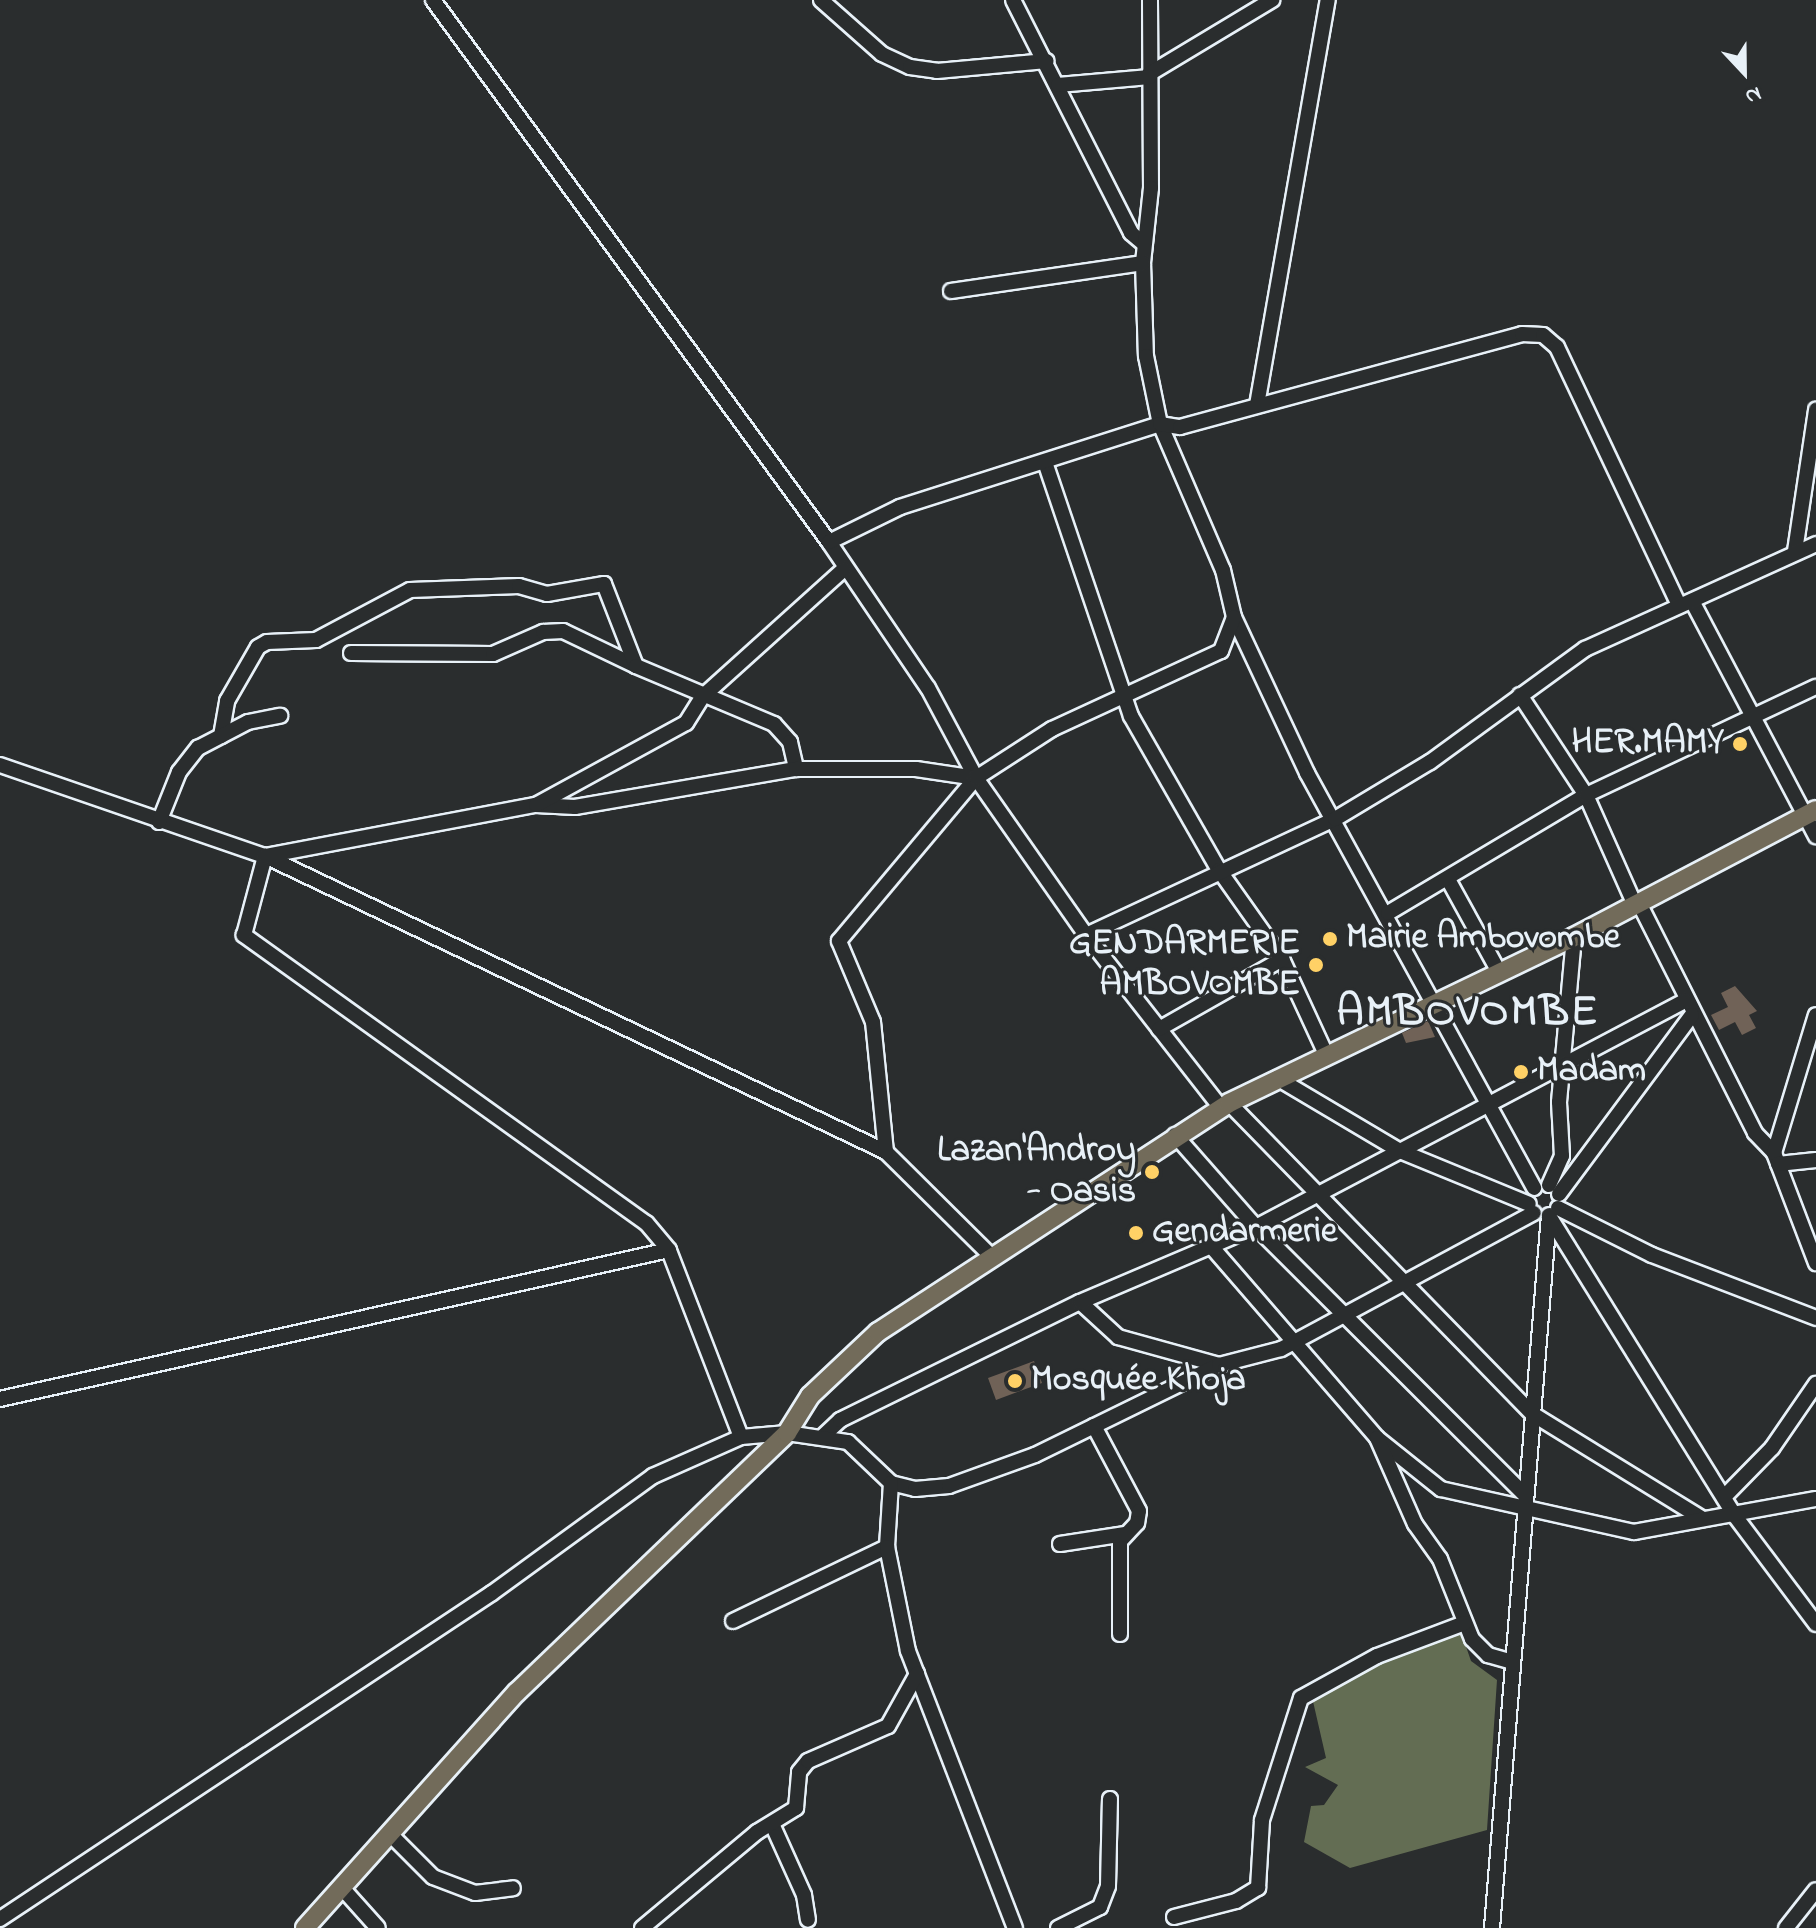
<!DOCTYPE html>
<meta charset="utf-8">
<style>
body{margin:0}
#map{position:relative;width:1816px;height:1928px;overflow:hidden;background:#2a2d2e;font-family:"Indie Flower",sans-serif}
div>[style]{position:absolute}
[style*='--x']{left:calc(var(--x)*1px);top:calc(var(--y)*1px);width:calc(var(--w)*1px);rotate:calc(var(--a)*1deg)}
.green>*{inset:0;background:#636d53}
.building>*{inset:0;background:#706257}
.roads{filter:drop-shadow(2px 0 #e8f1f8) drop-shadow(-2px 0 #e8f1f8) drop-shadow(0 2px #e8f1f8) drop-shadow(0 -2px #e8f1f8)}
.minor>*{height:14px;margin:-7px;padding:0 7px;transform-origin:7px;border-radius:7px;background:#2a2d2e}
.major>*{height:18px;margin:-9px;padding:0 9px;transform-origin:9px;border-radius:9px;background:#726b5a}
.dots>*{width:22px;height:22px;translate:-50% -50%;box-sizing:border-box;border:4px solid #2a2d2e;border-radius:50%}
span{translate:-50% -50%;white-space:nowrap;text-align:center;line-height:1.15;-webkit-text-stroke:6px #2a2d2e;paint-order:stroke}
.poi-label{font-size:36px;color:#e8f1f8;font-weight:700}
.right{translate:-100% -50%;text-align:right}
.left{translate:0 -50%;text-align:left}
.district-label{font-size:44px;color:#e8f1f8;font-weight:700;letter-spacing:2px}
.north{position:absolute;left:1704px;top:32px;width:80px;height:80px;-webkit-text-stroke:6px #2a2d2e;paint-order:stroke;rotate:158deg;font-size:22px;font-weight:700;line-height:32px;text-align:center;color:#e8f1f8}
.north::after{content:'';display:block;margin:auto;width:28px;height:36px;background:#e8f1f8;clip-path:polygon(50% 0,100% 100%,50% 72%,0 100%)}
</style>
<div id="map">
<div class="green">
<div style="clip-path:polygon(1461px 1632px,1471px 1661px,1497px 1680px,1487px 1830px,1350px 1868px,1304px 1842px,1311px 1806px,1324px 1805px,1338px 1785px,1305px 1767px,1326px 1758px,1312px 1697px,1378px 1661px)"></div>
</div>
<div class="building">
<div style="clip-path:polygon(1735px 986px,1757px 1011px,1749px 1015px,1756px 1028px,1742px 1035px,1735px 1022px,1719px 1030px,1711px 1015px,1728px 1007px,1721px 993px)"></div>
<div style="clip-path:polygon(1428px 1021px,1435px 1037px,1406px 1043px,1402px 1033px)"></div>
<div style="clip-path:polygon(1034px 1361px,1042px 1383px,996px 1400px,988px 1378px)"></div>
</div>
<div class="roads">
<div class="minor">
<div style="--x:433;--y:0;--w:671;--a:53.85"></div>
<div style="--x:829;--y:542;--w:176;--a:55.9"></div>
<div style="--x:928;--y:688;--w:102;--a:61.9"></div>
<div style="--x:976;--y:778;--w:192;--a:55"></div>
<div style="--x:1086;--y:935;--w:219;--a:52"></div>
<div style="--x:821;--y:0;--w:81;--a:41.5"></div>
<div style="--x:882;--y:54;--w:31;--a:25"></div>
<div style="--x:910;--y:67;--w:27;--a:8"></div>
<div style="--x:937;--y:71;--w:110;--a:-5.2"></div>
<div style="--x:1013;--y:0;--w:261;--a:63.1"></div>
<div style="--x:1131;--y:233;--w:17;--a:40"></div>
<div style="--x:1150;--y:0;--w:188;--a:89.7"></div>
<div style="--x:1151;--y:188;--w:75;--a:96.1"></div>
<div style="--x:1143;--y:263;--w:93;--a:88.2"></div>
<div style="--x:1146;--y:356;--w:69;--a:78.4"></div>
<div style="--x:1160;--y:424;--w:159;--a:66.7"></div>
<div style="--x:1223;--y:570;--w:48;--a:76.8"></div>
<div style="--x:1234;--y:617;--w:172;--a:64.9"></div>
<div style="--x:1307;--y:773;--w:473;--a:61.3"></div>
<div style="--x:1149;--y:74;--w:144;--a:-31"></div>
<div style="--x:1058;--y:85;--w:92;--a:-5"></div>
<div style="--x:951;--y:291;--w:194;--a:-8.3"></div>
<div style="--x:1257;--y:405;--w:411;--a:-80.1"></div>
<div style="--x:1046;--y:465;--w:265;--a:71.3"></div>
<div style="--x:1131;--y:716;--w:177;--a:60.3"></div>
<div style="--x:1219;--y:870;--w:109;--a:54.7"></div>
<div style="--x:1282;--y:959;--w:102;--a:65.2"></div>
<div style="--x:829;--y:542;--w:79;--a:-26.2"></div>
<div style="--x:900;--y:507;--w:273;--a:-17.7"></div>
<div style="--x:1160;--y:424;--w:20;--a:9"></div>
<div style="--x:1180;--y:427;--w:354;--a:-15.2"></div>
<div style="--x:1522;--y:334;--w:21;--a:3"></div>
<div style="--x:1543;--y:335;--w:18;--a:41"></div>
<div style="--x:1557;--y:347;--w:283;--a:64.7"></div>
<div style="--x:1795;--y:551;--w:143;--a:-81.5"></div>
<div style="--x:1692;--y:601;--w:266;--a:62.2"></div>
<div style="--x:351;--y:653;--w:142;--a:0.4"></div>
<div style="--x:493;--y:654;--w:55;--a:-23.7"></div>
<div style="--x:543;--y:632;--w:20;--a:-3"></div>
<div style="--x:563;--y:631;--w:81;--a:25.6"></div>
<div style="--x:1520;--y:695;--w:120;--a:56.6"></div>
<div style="--x:1586;--y:795;--w:118;--a:66"></div>
<div style="--x:221;--y:736;--w:36;--a:-80"></div>
<div style="--x:227;--y:701;--w:62;--a:-60.1"></div>
<div style="--x:258;--y:647;--w:10;--a:-29"></div>
<div style="--x:267;--y:642;--w:49;--a:-2.3"></div>
<div style="--x:316;--y:640;--w:106;--a:-28"></div>
<div style="--x:410;--y:590;--w:109;--a:-2.1"></div>
<div style="--x:519;--y:586;--w:29;--a:16"></div>
<div style="--x:547;--y:594;--w:58;--a:-10"></div>
<div style="--x:604;--y:584;--w:88;--a:68.7"></div>
<div style="--x:636;--y:666;--w:150;--a:22.8"></div>
<div style="--x:774;--y:724;--w:24;--a:48"></div>
<div style="--x:790;--y:742;--w:28;--a:77"></div>
<div style="--x:0;--y:765;--w:280;--a:19"></div>
<div style="--x:265;--y:856;--w:688;--a:25.48"></div>
<div style="--x:886;--y:1152;--w:146;--a:44.7"></div>
<div style="--x:536;--y:805;--w:39;--a:3"></div>
<div style="--x:575;--y:807;--w:224;--a:-9.8"></div>
<div style="--x:796;--y:769;--w:120;--a:0"></div>
<div style="--x:916;--y:769;--w:61;--a:8.5"></div>
<div style="--x:159;--y:822;--w:54;--a:-68.2"></div>
<div style="--x:179;--y:772;--w:31;--a:-52"></div>
<div style="--x:198;--y:748;--w:56;--a:-27.5"></div>
<div style="--x:248;--y:722;--w:33;--a:-11"></div>
<div style="--x:1449;--y:881;--w:102;--a:61.2"></div>
<div style="--x:1638;--y:901;--w:260;--a:63.2"></div>
<div style="--x:1755;--y:1133;--w:28;--a:46"></div>
<div style="--x:1774;--y:1153;--w:118;--a:69.1"></div>
<div style="--x:1388;--y:913;--w:230;--a:-30.8"></div>
<div style="--x:1586;--y:795;--w:254;--a:-25.2"></div>
<div style="--x:1086;--y:935;--w:275;--a:-25"></div>
<div style="--x:1335;--y:819;--w:111;--a:-31"></div>
<div style="--x:1430;--y:762;--w:192;--a:-36.1"></div>
<div style="--x:1585;--y:649;--w:254;--a:-24.4"></div>
<div style="--x:1159;--y:1029;--w:142;--a:-29.6"></div>
<div style="--x:1277;--y:1078;--w:143;--a:30.7"></div>
<div style="--x:1400;--y:1151;--w:139;--a:22.3"></div>
<div style="--x:1229;--y:1103;--w:436;--a:45.7"></div>
<div style="--x:1534;--y:1415;--w:198;--a:31.6"></div>
<div style="--x:1175;--y:1135;--w:123;--a:48.6"></div>
<div style="--x:1256;--y:1227;--w:380;--a:44.9"></div>
<div style="--x:886;--y:1152;--w:131;--a:-95.7"></div>
<div style="--x:873;--y:1022;--w:88;--a:-112.8"></div>
<div style="--x:839;--y:941;--w:213;--a:-50"></div>
<div style="--x:976;--y:778;--w:90;--a:-32.8"></div>
<div style="--x:1052;--y:729;--w:186;--a:-24.8"></div>
<div style="--x:1221;--y:651;--w:36;--a:-69"></div>
<div style="--x:1774;--y:1153;--w:144;--a:-73.1"></div>
<div style="--x:1778;--y:1164;--w:38;--a:-6"></div>
<div style="--x:1549;--y:1185;--w:32;--a:-66"></div>
<div style="--x:1562;--y:1156;--w:54;--a:-93.2"></div>
<div style="--x:1559;--y:1102;--w:166;--a:-84.8"></div>
<div style="--x:1559;--y:1194;--w:223;--a:-53.4"></div>
<div style="--x:1558;--y:1208;--w:105;--a:26.6"></div>
<div style="--x:1652;--y:1255;--w:176;--a:21"></div>
<div style="--x:1549;--y:1216;--w:353;--a:58.2"></div>
<div style="--x:1735;--y:1516;--w:135;--a:53.1"></div>
<div style="--x:1210;--y:1245;--w:255;--a:49.1"></div>
<div style="--x:1377;--y:1438;--w:82;--a:38.6"></div>
<div style="--x:1441;--y:1489;--w:198;--a:12.6"></div>
<div style="--x:1634;--y:1532;--w:185;--a:-10.3"></div>
<div style="--x:1080;--y:1302;--w:52;--a:42.6"></div>
<div style="--x:1118;--y:1337;--w:105;--a:15.5"></div>
<div style="--x:0;--y:1399;--w:685;--a:-12.56"></div>
<div style="--x:1094;--y:1426;--w:96;--a:62.1"></div>
<div style="--x:1139;--y:1511;--w:12;--a:99"></div>
<div style="--x:1137;--y:1523;--w:25;--a:133"></div>
<div style="--x:1120;--y:1541;--w:93;--a:90"></div>
<div style="--x:741;--y:1437;--w:200;--a:-111.1"></div>
<div style="--x:669;--y:1250;--w:35;--a:-130"></div>
<div style="--x:646;--y:1223;--w:495;--a:-144.4"></div>
<div style="--x:244;--y:935;--w:82;--a:-75.1"></div>
<div style="--x:265;--y:856;--w:276;--a:-10.7"></div>
<div style="--x:536;--y:805;--w:171;--a:-28.7"></div>
<div style="--x:686;--y:723;--w:31;--a:-58"></div>
<div style="--x:702;--y:697;--w:191;--a:-42"></div>
<div style="--x:822;--y:1437;--w:25;--a:-43"></div>
<div style="--x:840;--y:1420;--w:267;--a:-26.2"></div>
<div style="--x:1080;--y:1302;--w:191;--a:-23.1"></div>
<div style="--x:1256;--y:1227;--w:485;--a:-27.8"></div>
<div style="--x:1377;--y:1438;--w:94;--a:66.2"></div>
<div style="--x:1415;--y:1524;--w:43;--a:54.5"></div>
<div style="--x:1440;--y:1559;--w:86;--a:68.2"></div>
<div style="--x:1472;--y:1639;--w:23;--a:45"></div>
<div style="--x:1488;--y:1655;--w:22;--a:16"></div>
<div style="--x:891;--y:1483;--w:25;--a:14"></div>
<div style="--x:915;--y:1489;--w:34;--a:-5"></div>
<div style="--x:949;--y:1486;--w:91;--a:-19.8"></div>
<div style="--x:1035;--y:1455;--w:205;--a:-26.1"></div>
<div style="--x:1219;--y:1365;--w:64;--a:-14.5"></div>
<div style="--x:1281;--y:1349;--w:287;--a:-28.3"></div>
<div style="--x:1725;--y:1496;--w:67;--a:-45.6"></div>
<div style="--x:1772;--y:1448;--w:78;--a:-55.5"></div>
<div style="--x:1060;--y:1544;--w:66;--a:-8.7"></div>
<div style="--x:733;--y:1621;--w:171;--a:-25.7"></div>
<div style="--x:772;--y:1824;--w:78;--a:65.7"></div>
<div style="--x:804;--y:1895;--w:25;--a:81"></div>
<div style="--x:391;--y:1835;--w:59;--a:45"></div>
<div style="--x:433;--y:1877;--w:45;--a:20.9"></div>
<div style="--x:475;--y:1893;--w:38;--a:-7"></div>
<div style="--x:343;--y:1889;--w:52;--a:48.1"></div>
<div style="--x:1174;--y:1917;--w:64;--a:-14.5"></div>
<div style="--x:1236;--y:1901;--w:26;--a:-31"></div>
<div style="--x:1258;--y:1888;--w:68;--a:-86.6"></div>
<div style="--x:1262;--y:1820;--w:128;--a:-72.3"></div>
<div style="--x:1301;--y:1698;--w:87;--a:-28.9"></div>
<div style="--x:1377;--y:1656;--w:94;--a:-20.6"></div>
<div style="--x:0;--y:1919;--w:590;--a:-33.53"></div>
<div style="--x:492;--y:1593;--w:199;--a:-36"></div>
<div style="--x:653;--y:1476;--w:96;--a:-23.9"></div>
<div style="--x:741;--y:1437;--w:46;--a:-5"></div>
<div style="--x:787;--y:1433;--w:62;--a:8.4"></div>
<div style="--x:848;--y:1442;--w:59;--a:43.6"></div>
<div style="--x:891;--y:1483;--w:64;--a:93.6"></div>
<div style="--x:887;--y:1547;--w:106;--a:78.6"></div>
<div style="--x:908;--y:1651;--w:297;--a:68.9"></div>
<div style="--x:642;--y:1928;--w:150;--a:-39.9"></div>
<div style="--x:757;--y:1832;--w:46;--a:-31.6"></div>
<div style="--x:796;--y:1808;--w:36;--a:-85"></div>
<div style="--x:799;--y:1772;--w:14;--a:-51"></div>
<div style="--x:808;--y:1761;--w:87;--a:-23.6"></div>
<div style="--x:888;--y:1726;--w:60;--a:-60.9"></div>
<div style="--x:1058;--y:1928;--w:47;--a:-26.6"></div>
<div style="--x:1100;--y:1907;--w:22;--a:-69"></div>
<div style="--x:1108;--y:1886;--w:87;--a:-88.7"></div>
<div style="--x:1492;--y:1928;--w:715;--a:-85.43"></div>
<div style="--x:1786;--y:1928;--w:48;--a:-51.7"></div>
</div>
<div class="major">
<div style="--x:305;--y:1928;--w:317;--a:-48.1"></div>
<div style="--x:517;--y:1692;--w:374;--a:-43.8"></div>
<div style="--x:787;--y:1433;--w:44;--a:-58.1"></div>
<div style="--x:810;--y:1396;--w:93;--a:-43.3"></div>
<div style="--x:878;--y:1332;--w:419;--a:-33.1"></div>
<div style="--x:1229;--y:1103;--w:383;--a:-25.7"></div>
<div style="--x:1574;--y:937;--w:273;--a:-27.7"></div>
</div>
</div>
<div class="dots">
<div style="left:1740px;top:744px;background:#ffd166"></div>
<div style="left:1330px;top:939px;background:#ffd166"></div>
<div style="left:1316px;top:965px;background:#ffd166"></div>
<div style="left:1521px;top:1072px;background:#ffd166"></div>
<div style="left:1152px;top:1172px;background:#ffd166"></div>
<div style="left:1136px;top:1233px;background:#ffd166"></div>
<div style="left:1015px;top:1381px;background:#ffd166"></div>
</div>
<div class="poi-label">
<span class="right" style="left:1724px;top:744px">HER.MAMY</span>
<span class="left" style="left:1346px;top:939px">Mairie Ambovombe</span>
<span class="right" style="left:1300px;top:965px">GENDARMERIE<br>AMBOVOMBE</span>
<span class="left" style="left:1537px;top:1072px">Madam</span>
<span class="right" style="left:1136px;top:1172px">Lazan'Androy<br>- Oasis</span>
<span class="left" style="left:1152px;top:1233px">Gendarmerie</span>
<span class="left" style="left:1031px;top:1381px">Mosquée Khoja</span>
</div>
<div class="district-label">
<span style="left:1468px;top:1013px">AMBOVOMBE</span>
</div>
<div class="north">N</div>
</div>
